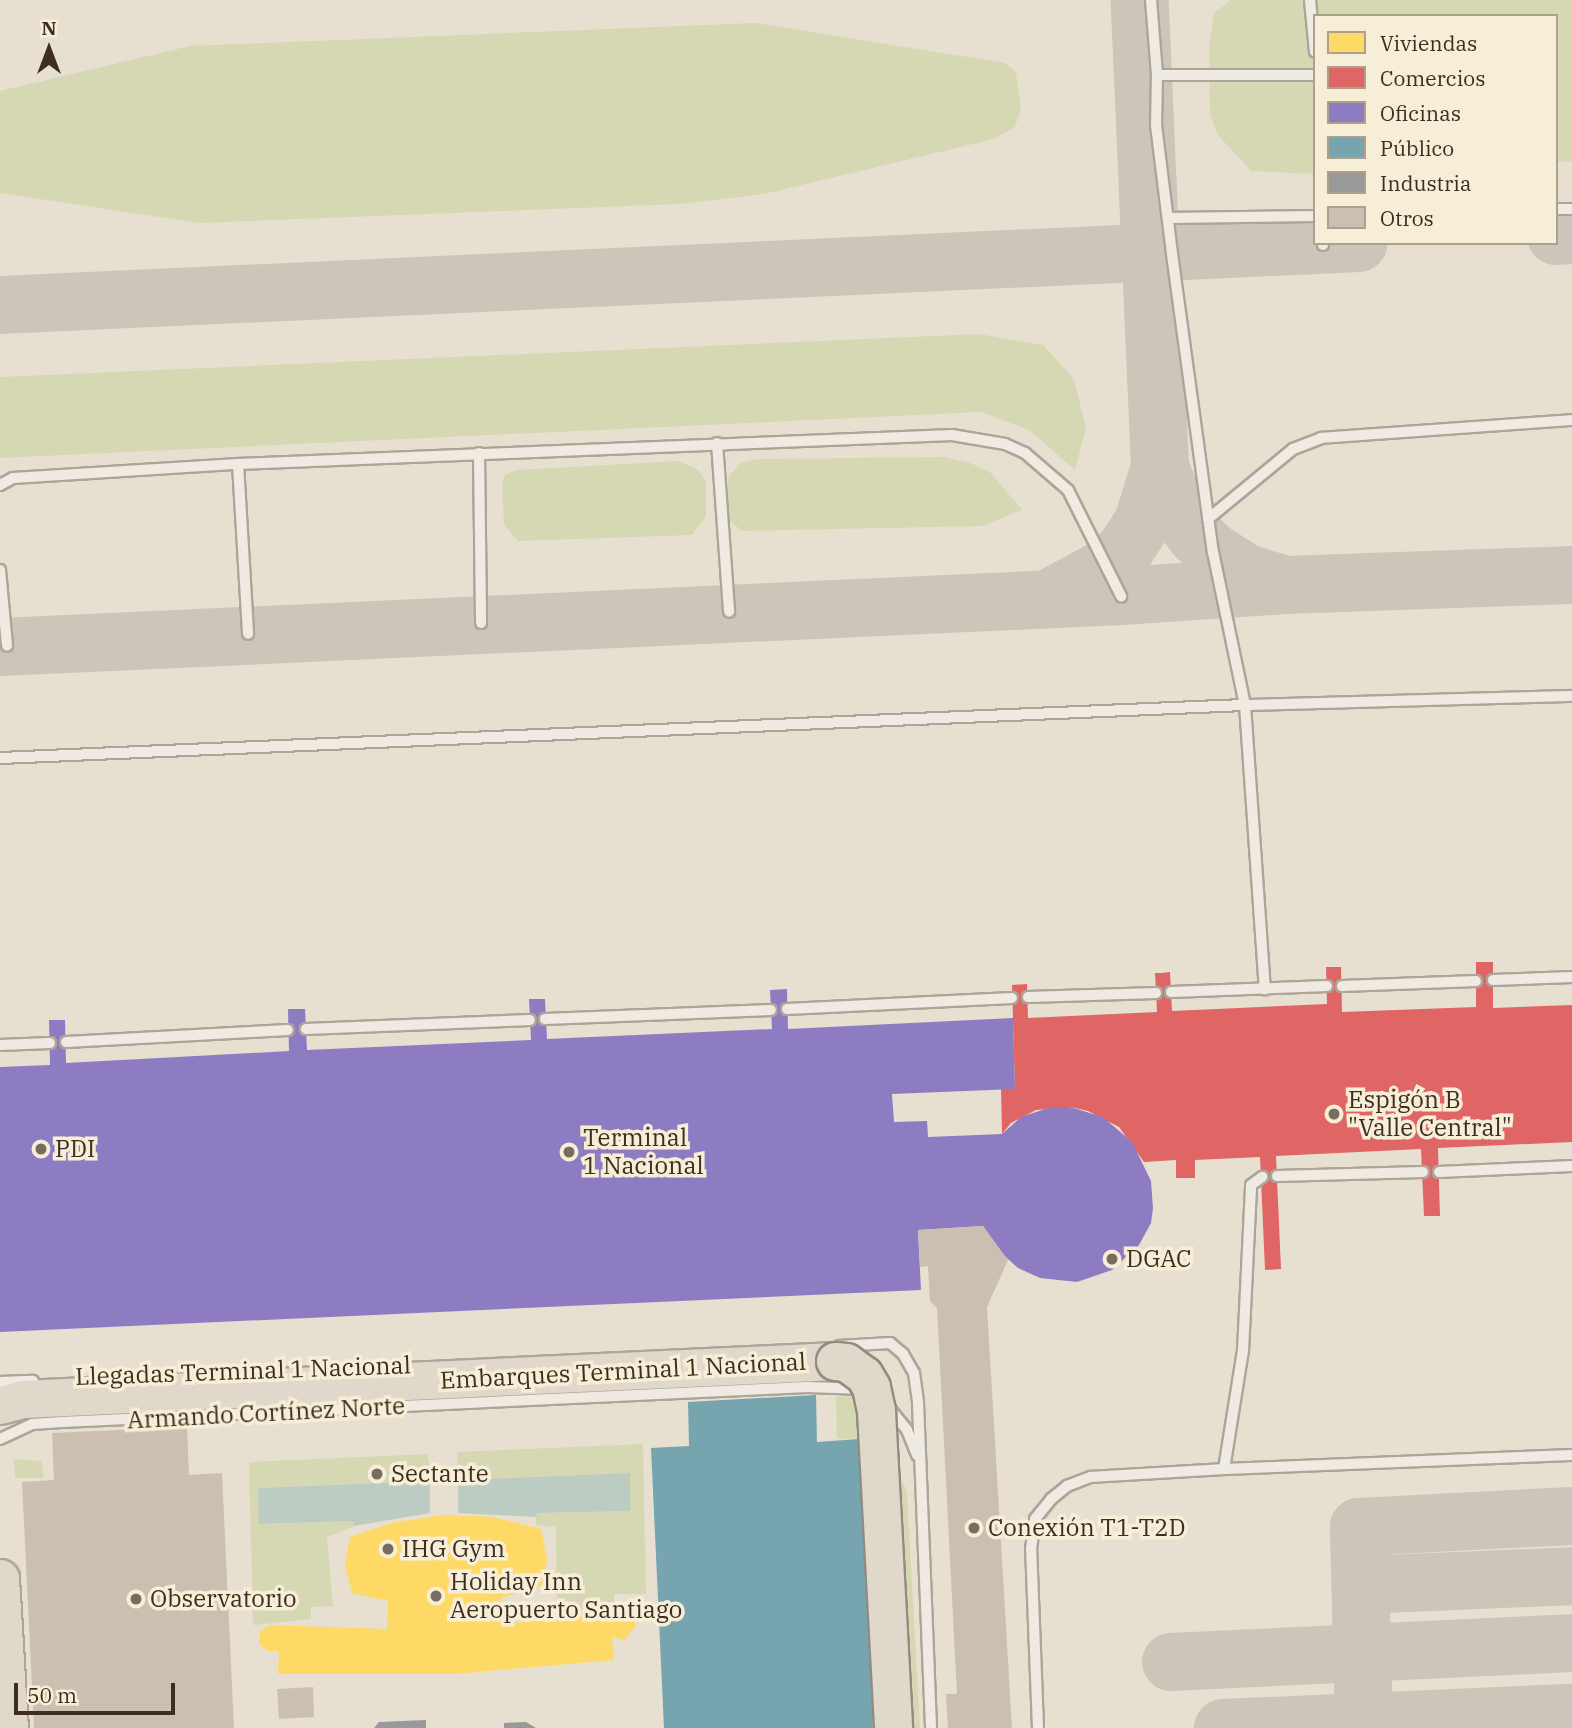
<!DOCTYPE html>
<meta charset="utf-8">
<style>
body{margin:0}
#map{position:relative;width:1572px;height:1728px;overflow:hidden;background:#e7e0d1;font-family:"IBM Plex Serif",serif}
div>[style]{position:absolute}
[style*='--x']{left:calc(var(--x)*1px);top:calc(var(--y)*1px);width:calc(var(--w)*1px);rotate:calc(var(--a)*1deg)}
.green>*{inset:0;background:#d6d7b3}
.water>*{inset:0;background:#bcccc2}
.homes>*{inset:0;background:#ffd966}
.shops>*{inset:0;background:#e06666}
.offices>*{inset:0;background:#8e7cc3}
.public>*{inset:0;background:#76a5af}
.industry>*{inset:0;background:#999}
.taxiway>*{height:58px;margin:-29px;padding:0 29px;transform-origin:29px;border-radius:29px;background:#cbc5ba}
.building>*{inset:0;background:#cbbfb2}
.roads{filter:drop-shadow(2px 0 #ada599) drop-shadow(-2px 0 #ada599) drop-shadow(0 2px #ada599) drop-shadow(0 -2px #ada599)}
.service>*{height:10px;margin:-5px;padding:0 5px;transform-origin:5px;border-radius:5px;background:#efebe3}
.trunk>*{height:37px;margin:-18.5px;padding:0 18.5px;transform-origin:18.5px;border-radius:18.5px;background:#e0d9cb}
.bridges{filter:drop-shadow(2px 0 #928b80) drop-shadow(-2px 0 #928b80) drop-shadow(0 2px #928b80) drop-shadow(0 -2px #928b80)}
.trunk-bridge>*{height:37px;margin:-18.5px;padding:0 18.5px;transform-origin:18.5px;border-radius:18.5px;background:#e0d9cb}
.dots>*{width:19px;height:19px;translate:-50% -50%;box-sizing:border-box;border:4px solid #f7eed8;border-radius:50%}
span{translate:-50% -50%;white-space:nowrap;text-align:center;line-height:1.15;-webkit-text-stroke:7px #f7eed8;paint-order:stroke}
.poi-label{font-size:24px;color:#3d2e20}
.left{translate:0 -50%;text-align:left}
.street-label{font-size:24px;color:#3d2e20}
.legend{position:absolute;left:1313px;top:14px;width:245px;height:231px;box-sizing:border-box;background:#f7eed8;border:2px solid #ada18e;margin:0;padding:9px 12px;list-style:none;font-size:21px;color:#3d2e20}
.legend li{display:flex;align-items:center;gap:14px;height:35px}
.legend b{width:35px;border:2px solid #ada18e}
.north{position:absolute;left:14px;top:14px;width:70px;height:70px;-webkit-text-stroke:5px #f7eed8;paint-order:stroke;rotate:0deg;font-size:19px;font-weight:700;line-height:28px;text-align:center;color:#3d2e20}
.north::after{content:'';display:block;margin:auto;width:24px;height:32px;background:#3d2e20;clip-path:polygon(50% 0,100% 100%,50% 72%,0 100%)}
.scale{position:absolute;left:14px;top:1683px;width:161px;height:32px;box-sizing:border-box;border:4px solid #3d2e20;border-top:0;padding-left:9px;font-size:21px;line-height:24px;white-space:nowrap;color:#3d2e20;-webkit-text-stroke:5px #f7eed8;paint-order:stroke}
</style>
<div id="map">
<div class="green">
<div style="clip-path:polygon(1231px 0,1572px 0,1572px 161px,1556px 162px,1556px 16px,1315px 16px,1315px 174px,1251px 171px,1217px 134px,1210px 114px,1209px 46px,1214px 13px)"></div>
<div style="clip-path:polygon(755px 23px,1005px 63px,1016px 72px,1021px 109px,1015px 127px,994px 139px,764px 194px,680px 204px,199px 223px,0 193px,0 91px,190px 46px)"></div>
<div style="clip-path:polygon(979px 334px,1043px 345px,1074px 379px,1086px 428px,1075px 470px,1029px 430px,981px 412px,0 458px,0 377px)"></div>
<div style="clip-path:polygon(944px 457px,970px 463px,990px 472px,1022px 510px,982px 526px,742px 531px,728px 519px,728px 477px,741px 463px,757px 459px)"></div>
<div style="clip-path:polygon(679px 461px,698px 470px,706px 481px,706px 516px,692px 535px,518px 541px,504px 525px,502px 484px,505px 475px,516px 470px)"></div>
<div style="clip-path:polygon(865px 1396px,879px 1406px,896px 1432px,896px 1437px,837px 1439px,836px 1397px)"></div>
<div style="clip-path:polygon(643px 1444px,646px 1594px,614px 1594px,614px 1608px,557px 1613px,556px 1527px,536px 1525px,536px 1513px,630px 1511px,630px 1473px,458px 1480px,457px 1452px)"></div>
<div style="clip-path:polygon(428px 1454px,430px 1481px,258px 1488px,260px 1524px,354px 1521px,354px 1526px,327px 1537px,333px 1606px,311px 1607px,311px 1619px,253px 1625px,249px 1462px)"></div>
<div style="clip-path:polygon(14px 1459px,41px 1461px,44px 1478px,15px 1478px)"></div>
<div style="clip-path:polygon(862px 1479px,897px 1479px,903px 1482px,907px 1492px,920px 1728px,873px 1728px)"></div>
</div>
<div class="water">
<div style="clip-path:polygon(630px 1473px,630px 1511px,537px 1513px,536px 1517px,458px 1513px,458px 1480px)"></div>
<div style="clip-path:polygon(430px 1481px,430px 1513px,354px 1526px,353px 1521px,259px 1524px,258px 1488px)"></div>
</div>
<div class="homes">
<div style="clip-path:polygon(444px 1515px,493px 1517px,541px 1529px,547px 1557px,544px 1585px,501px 1598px,502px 1624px,627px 1611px,635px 1620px,635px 1627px,624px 1640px,612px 1637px,614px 1660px,454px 1674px,278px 1674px,279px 1651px,267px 1651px,259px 1643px,260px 1632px,269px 1625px,387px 1629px,388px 1601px,352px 1593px,345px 1565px,350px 1537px,395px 1522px)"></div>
</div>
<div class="shops">
<div style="clip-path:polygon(1476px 962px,1493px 962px,1493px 1008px,1572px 1005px,1572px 1142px,1438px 1148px,1440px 1216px,1424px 1216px,1421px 1149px,1276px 1156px,1281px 1269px,1265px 1270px,1260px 1157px,1195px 1160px,1195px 1178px,1176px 1178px,1176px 1160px,1144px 1162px,1119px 1127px,1088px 1111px,1070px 1107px,1036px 1110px,1011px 1123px,1002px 1134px,1001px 1089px,1015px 1089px,1012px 985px,1027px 984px,1028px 1018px,1157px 1012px,1155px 973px,1162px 973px,1170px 972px,1172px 1011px,1327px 1004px,1326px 967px,1341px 967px,1342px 1012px,1476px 1007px)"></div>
</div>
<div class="offices">
<div style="clip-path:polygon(787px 989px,788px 1029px,1013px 1018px,1015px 1089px,892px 1094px,894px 1122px,927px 1121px,928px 1137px,1002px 1134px,1021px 1117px,1051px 1107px,1070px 1107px,1103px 1117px,1132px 1142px,1151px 1181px,1153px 1208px,1151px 1223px,1139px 1245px,1112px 1270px,1077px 1282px,1040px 1278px,1018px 1268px,999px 1251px,983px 1226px,918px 1230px,921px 1290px,0 1332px,0 1067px,50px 1065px,49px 1020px,65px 1020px,66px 1063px,289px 1051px,288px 1009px,305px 1009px,307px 1050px,531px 1040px,529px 999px,545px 999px,547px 1039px,772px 1029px,770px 990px)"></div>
</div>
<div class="public">
<div style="clip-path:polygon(816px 1395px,817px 1442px,859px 1439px,873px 1728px,664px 1728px,651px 1448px,689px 1446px,688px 1402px)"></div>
</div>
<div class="industry">
<div style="clip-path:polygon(426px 1720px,426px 1728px,374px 1728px,379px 1722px)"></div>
<div style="clip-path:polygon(526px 1722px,536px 1728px,504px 1728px,504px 1723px)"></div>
</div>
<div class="taxiway">
<div style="--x:1556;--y:236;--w:16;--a:-4"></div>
<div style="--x:0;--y:305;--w:1360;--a:-2.61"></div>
<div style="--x:1160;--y:467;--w:51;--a:68"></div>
<div style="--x:1179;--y:514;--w:28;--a:52"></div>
<div style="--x:1196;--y:536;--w:23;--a:43"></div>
<div style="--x:1213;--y:552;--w:39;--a:32"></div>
<div style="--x:1246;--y:573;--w:34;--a:17"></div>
<div style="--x:1053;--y:596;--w:61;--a:-28.2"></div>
<div style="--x:1107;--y:567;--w:25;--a:-43"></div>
<div style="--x:1125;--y:550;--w:33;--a:-57"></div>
<div style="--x:1143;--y:522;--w:58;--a:-72.8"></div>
<div style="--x:1160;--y:467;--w:467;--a:-92.5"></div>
<div style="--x:0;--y:647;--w:1122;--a:-2.6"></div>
<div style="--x:1121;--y:596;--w:164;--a:-3.8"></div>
<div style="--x:1285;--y:585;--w:287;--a:-2"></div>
<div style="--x:1361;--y:1585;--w:211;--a:-2.4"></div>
<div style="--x:1171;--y:1662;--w:401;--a:-2.7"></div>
<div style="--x:1364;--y:1723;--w:196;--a:-91.5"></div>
<div style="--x:1359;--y:1527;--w:213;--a:-3"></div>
<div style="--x:1223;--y:1728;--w:349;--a:-2.5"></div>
</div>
<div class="building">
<div style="clip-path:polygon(983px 1226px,1008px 1260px,987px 1307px,1012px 1728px,948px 1728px,946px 1694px,957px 1694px,937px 1308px,930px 1301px,928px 1266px,920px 1267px,918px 1230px)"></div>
<div style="clip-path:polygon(187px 1427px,189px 1475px,222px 1473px,234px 1728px,34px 1728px,22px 1482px,54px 1480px,52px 1433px)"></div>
<div style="clip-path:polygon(313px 1687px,314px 1717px,279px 1719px,277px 1689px)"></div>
</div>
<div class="roads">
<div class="service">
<div style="--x:1151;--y:0;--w:75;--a:85.4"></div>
<div style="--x:1157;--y:75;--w:50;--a:91.1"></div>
<div style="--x:1156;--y:125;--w:130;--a:82.9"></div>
<div style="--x:1172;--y:254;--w:301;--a:82.2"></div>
<div style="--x:1213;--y:552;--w:156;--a:78.2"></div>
<div style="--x:1245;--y:705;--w:285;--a:86"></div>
<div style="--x:1310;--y:0;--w:52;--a:84.5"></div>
<div style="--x:1157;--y:75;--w:158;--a:0"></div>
<div style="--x:1556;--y:209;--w:16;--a:0"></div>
<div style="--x:1168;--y:218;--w:147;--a:-0.8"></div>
<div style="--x:1323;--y:245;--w:2;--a:-90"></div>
<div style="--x:717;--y:443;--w:169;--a:85.9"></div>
<div style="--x:479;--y:453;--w:170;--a:89.3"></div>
<div style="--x:238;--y:464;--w:170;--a:86.6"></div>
<div style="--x:0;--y:485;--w:15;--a:-28"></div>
<div style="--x:13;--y:478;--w:225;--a:-3.6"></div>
<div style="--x:238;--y:464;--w:715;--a:-2.33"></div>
<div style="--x:952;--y:435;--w:54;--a:9.6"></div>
<div style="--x:1005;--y:444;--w:22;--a:24"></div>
<div style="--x:1025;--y:453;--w:57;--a:40.7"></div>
<div style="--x:1068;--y:490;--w:119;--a:63.4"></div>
<div style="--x:1208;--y:519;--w:110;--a:-39.5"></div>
<div style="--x:1293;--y:449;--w:30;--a:-21"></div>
<div style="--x:1321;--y:438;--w:252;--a:-4.1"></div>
<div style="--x:0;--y:570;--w:76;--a:84.7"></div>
<div style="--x:0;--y:758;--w:1246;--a:-2.44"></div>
<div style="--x:1245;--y:705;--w:327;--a:-1.6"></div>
<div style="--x:1493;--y:980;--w:79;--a:-2.2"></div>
<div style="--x:1342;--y:986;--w:134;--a:-2.1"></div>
<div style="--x:1171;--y:992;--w:156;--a:-2.2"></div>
<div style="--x:1028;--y:997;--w:128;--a:-1.8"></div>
<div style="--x:787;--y:1009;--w:225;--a:-2.8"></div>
<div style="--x:545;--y:1019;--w:226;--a:-2.3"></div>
<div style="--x:306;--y:1029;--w:224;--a:-2.3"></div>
<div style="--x:66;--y:1042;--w:222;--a:-3.1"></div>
<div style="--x:0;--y:1045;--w:50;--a:-2.3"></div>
<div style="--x:1439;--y:1172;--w:133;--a:-2.6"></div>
<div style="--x:1277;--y:1176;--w:146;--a:-1.6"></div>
<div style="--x:839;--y:1346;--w:51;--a:-3.4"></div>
<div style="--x:890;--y:1343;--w:17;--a:40"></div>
<div style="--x:903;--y:1354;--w:22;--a:60"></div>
<div style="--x:914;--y:1373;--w:30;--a:82"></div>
<div style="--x:918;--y:1403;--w:325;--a:87.7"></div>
<div style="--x:0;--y:1382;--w:33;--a:-2"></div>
<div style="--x:886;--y:1404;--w:33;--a:51"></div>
<div style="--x:907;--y:1430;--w:27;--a:68"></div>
<div style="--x:0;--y:1439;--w:35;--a:-25"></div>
<div style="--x:32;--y:1424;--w:30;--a:-4"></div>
<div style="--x:62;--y:1422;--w:746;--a:-2.69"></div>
<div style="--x:807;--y:1387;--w:57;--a:2"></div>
<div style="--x:1224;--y:1469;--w:348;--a:-2.3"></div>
<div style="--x:1038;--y:1728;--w:179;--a:-92.2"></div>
<div style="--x:1031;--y:1549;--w:30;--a:-82"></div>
<div style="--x:1035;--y:1519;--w:26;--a:-51"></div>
<div style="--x:1051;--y:1499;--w:21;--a:-39"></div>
<div style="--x:1067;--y:1486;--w:26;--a:-21"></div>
<div style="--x:1091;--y:1477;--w:133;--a:-3.4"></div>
<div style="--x:1224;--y:1469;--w:120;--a:-80.9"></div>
<div style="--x:1243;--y:1351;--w:166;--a:-87.2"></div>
<div style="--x:1251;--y:1185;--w:14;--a:-36"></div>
</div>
<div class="trunk">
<div style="--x:0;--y:1405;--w:24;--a:-15"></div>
<div style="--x:23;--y:1399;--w:147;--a:-2.7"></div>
<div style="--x:170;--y:1392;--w:666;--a:-2.67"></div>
<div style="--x:0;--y:1578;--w:150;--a:86.6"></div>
</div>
</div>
<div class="bridges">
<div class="trunk-bridge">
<div style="--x:835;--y:1361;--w:11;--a:5"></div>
<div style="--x:846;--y:1362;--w:22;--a:36"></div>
<div style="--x:864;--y:1375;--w:14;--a:60"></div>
<div style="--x:871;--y:1387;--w:25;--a:78"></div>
<div style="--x:876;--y:1411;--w:317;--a:86.9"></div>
</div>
</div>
<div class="dots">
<div style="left:1334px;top:1114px;background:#786c5e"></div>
<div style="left:41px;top:1149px;background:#786c5e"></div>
<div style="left:569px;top:1152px;background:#786c5e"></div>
<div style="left:1112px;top:1259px;background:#786c5e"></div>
<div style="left:377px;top:1474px;background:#786c5e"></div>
<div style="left:974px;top:1528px;background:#786c5e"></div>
<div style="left:388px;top:1549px;background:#786c5e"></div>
<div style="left:436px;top:1596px;background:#786c5e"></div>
<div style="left:136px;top:1599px;background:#786c5e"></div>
</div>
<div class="poi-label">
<span class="left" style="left:1348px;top:1114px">Espigón B<br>"Valle Central"</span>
<span class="left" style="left:583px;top:1152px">Terminal<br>1 Nacional</span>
<span class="left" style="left:55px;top:1149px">PDI</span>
<span class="left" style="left:1126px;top:1259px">DGAC</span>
<span class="left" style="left:391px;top:1474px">Sectante</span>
<span class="left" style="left:988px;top:1528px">Conexión T1-T2D</span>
<span class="left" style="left:402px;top:1549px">IHG Gym</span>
<span class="left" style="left:450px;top:1596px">Holiday Inn<br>Aeropuerto Santiago</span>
<span class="left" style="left:150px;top:1599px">Observatorio</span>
</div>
<div class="street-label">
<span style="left:243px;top:1371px;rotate:-2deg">Llegadas Terminal 1 Nacional</span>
<span style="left:623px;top:1371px;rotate:-3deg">Embarques Terminal 1 Nacional</span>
<span style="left:266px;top:1413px;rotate:-3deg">Armando Cortínez Norte</span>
</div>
<ul class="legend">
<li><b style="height:19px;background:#ffd966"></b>Viviendas</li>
<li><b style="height:19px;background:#e06666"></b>Comercios</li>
<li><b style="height:19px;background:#8e7cc3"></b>Oficinas</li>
<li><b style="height:19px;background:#76a5af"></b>Público</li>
<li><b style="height:19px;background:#999"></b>Industria</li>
<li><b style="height:19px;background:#cbbfb2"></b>Otros</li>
</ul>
<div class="north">N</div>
<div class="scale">50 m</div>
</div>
